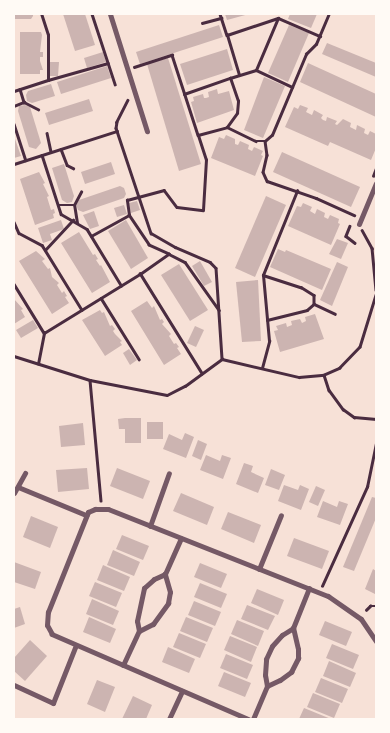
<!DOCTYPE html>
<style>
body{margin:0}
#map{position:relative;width:390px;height:733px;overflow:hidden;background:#f7e1d7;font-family:"Roboto Condensed",sans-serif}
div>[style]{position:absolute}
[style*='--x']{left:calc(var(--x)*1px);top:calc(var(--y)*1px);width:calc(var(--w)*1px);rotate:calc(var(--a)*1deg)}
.building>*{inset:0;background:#ccb4b1}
.path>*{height:2.5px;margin:-1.25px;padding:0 1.25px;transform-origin:1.25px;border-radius:1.25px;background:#4a2c40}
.minor>*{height:5px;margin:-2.5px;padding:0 2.5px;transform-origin:2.5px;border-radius:2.5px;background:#755966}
span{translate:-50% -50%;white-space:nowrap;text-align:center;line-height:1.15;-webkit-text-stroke:5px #fffaf5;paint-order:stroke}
.frame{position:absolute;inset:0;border:15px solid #fffaf5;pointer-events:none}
</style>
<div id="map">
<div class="building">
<div style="clip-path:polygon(14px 14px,33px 14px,33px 16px,31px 19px,14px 19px)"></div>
<div style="clip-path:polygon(63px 14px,85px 14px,95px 45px,75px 51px)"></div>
<div style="clip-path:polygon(225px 14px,249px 14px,227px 20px)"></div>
<div style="clip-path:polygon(290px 14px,317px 14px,311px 28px,288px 19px)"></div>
<div style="clip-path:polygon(219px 25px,223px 37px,140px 64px,136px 52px)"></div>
<div style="clip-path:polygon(289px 25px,309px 33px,288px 82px,268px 73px)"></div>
<div style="clip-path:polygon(20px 32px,41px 32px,42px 35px,40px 52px,43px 52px,43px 57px,40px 57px,40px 61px,43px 70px,40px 70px,40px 74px,20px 74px)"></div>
<div style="clip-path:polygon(327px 43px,376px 63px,376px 77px,322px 54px)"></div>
<div style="clip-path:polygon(227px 49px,233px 70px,187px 85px,180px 64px)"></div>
<div style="clip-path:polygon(103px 52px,106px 62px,87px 68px,84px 58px)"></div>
<div style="clip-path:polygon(168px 58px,201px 164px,179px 171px,147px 64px)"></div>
<div style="clip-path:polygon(50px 62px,59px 62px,58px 76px,50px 76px)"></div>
<div style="clip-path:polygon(308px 63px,376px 94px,376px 117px,300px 82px)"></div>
<div style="clip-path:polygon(107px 66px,111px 78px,61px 94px,57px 82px)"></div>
<div style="clip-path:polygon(264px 77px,285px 86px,263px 138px,244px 130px)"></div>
<div style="clip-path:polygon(51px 84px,55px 96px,32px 103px,27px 101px,26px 95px,28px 91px)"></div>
<div style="clip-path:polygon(217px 89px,218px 94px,229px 91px,234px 110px,197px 123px,191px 102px,194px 101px,193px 97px,203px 94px,204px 98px,206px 98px,209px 97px,208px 92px)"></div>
<div style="clip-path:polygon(89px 99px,93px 111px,49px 125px,45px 113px)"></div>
<div style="clip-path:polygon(25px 105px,30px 107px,41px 143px,36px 149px,29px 147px,18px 111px,19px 106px)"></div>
<div style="clip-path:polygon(300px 105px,308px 108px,306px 112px,312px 115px,314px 110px,323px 115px,321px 118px,323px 120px,326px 121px,327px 117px,337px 121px,335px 124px,337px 125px,343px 119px,351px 123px,350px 127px,356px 130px,357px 125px,365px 129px,364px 133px,368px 135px,370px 131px,376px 134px,376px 148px,371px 160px,330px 142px,328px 146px,285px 127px,294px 107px,298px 109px)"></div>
<div style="clip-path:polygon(226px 135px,235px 139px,235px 144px,238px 145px,240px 141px,249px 145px,248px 149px,252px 151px,254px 147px,263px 151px,261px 155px,263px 156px,255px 176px,211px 158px,219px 137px,224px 139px)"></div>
<div style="clip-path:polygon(14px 136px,21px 156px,14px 158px)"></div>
<div style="clip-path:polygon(282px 152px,360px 187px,351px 207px,273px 172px)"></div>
<div style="clip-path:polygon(111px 162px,115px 174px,85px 184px,81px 172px)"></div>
<div style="clip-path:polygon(64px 164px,74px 196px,72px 202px,67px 203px,62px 200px,52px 168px)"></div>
<div style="clip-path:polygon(39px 172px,45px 183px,43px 184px,49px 196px,47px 197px,51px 210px,54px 209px,55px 213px,53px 214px,54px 218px,35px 225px,20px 179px)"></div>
<div style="clip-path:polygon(120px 186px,124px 188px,126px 194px,124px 198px,83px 212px,78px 210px,76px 204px,79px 200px)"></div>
<div style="clip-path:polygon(266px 196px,286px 205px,255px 277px,235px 268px)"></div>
<div style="clip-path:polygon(137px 201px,140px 210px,131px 213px,129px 203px)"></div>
<div style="clip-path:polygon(303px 203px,312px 207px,310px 211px,315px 214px,317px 209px,325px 213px,324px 217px,328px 219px,330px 215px,339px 219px,338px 223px,340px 224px,331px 245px,288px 226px,297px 206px,301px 207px)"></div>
<div style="clip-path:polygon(124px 205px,127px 214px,117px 217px,114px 208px)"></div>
<div style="clip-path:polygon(94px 211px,99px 226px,90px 229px,83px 215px)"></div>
<div style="clip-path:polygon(61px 220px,64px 229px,50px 234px,52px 240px,43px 243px,38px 228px)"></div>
<div style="clip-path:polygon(126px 220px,148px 258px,131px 269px,108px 231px)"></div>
<div style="clip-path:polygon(79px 232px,93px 255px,95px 254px,98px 259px,96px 260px,100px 266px,101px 265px,110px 282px,92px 293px,61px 243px)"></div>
<div style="clip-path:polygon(337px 239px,348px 243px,341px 259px,329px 254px)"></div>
<div style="clip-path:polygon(278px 249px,285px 252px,286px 250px,331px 269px,322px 290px,270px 267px)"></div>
<div style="clip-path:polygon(36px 251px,45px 259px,42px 261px,48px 269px,50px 268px,52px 277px,59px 283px,57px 285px,62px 293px,64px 291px,67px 296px,65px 297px,69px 303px,52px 314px,19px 261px)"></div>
<div style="clip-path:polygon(200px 261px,212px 282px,204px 286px,192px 266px)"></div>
<div style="clip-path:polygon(337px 262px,348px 267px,332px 306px,320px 300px)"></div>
<div style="clip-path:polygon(179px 264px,208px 310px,190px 321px,161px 275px)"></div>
<div style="clip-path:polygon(258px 280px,261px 341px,242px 342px,236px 282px)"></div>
<div style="clip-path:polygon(14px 299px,23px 309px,21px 310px,25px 317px,14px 324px)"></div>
<div style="clip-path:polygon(147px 301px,152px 308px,154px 306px,160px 320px,162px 319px,164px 322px,162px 324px,171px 334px,169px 336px,174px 344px,176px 343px,179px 347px,177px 348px,181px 354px,164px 365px,131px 311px)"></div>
<div style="clip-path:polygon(100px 310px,102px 313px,104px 312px,110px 326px,112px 325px,115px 329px,113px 331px,115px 334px,122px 341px,120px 342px,122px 345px,105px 356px,82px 320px)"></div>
<div style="clip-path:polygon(315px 314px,324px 339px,280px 352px,274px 331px,278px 330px,276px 326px,286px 323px,287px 327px,292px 325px,291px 321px,300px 319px,302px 323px,306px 321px,305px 317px)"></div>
<div style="clip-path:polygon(33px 320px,38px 328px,21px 338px,16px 330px)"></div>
<div style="clip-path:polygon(195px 326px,204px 330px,196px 347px,187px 343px)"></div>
<div style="clip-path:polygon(129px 349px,137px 360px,130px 365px,123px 353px)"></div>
<div style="clip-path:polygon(125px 418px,141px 418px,141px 443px,125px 443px,125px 429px,119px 429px,118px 419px)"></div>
<div style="clip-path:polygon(147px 422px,163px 422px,163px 439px,147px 439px)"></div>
<div style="clip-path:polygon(83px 423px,85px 445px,61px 447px,59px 426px)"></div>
<div style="clip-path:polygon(185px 433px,194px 437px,186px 458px,163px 449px,169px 434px,182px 440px)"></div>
<div style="clip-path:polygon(198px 440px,207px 444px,201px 460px,192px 456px)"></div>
<div style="clip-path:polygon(206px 455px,220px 461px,222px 455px,231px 458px,223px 479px,200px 470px)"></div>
<div style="clip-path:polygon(244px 463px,253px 466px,251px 472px,264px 478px,258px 493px,236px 484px)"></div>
<div style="clip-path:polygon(87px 468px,89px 489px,58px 492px,56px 470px)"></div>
<div style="clip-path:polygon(117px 468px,150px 481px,143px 499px,110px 486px)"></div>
<div style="clip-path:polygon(271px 469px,285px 475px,279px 490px,265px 485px)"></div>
<div style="clip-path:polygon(284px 485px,298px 490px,300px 485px,309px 489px,301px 510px,278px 501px)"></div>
<div style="clip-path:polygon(316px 486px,325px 490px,318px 506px,309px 502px)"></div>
<div style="clip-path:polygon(181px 493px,214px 507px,207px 525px,173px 511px)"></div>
<div style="clip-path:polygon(372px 497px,376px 498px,376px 518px,354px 571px,343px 567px)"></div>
<div style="clip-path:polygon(323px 501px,337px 507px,339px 501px,348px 504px,340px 525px,317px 517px)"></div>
<div style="clip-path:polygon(228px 512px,261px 525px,254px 543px,221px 529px)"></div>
<div style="clip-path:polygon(31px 516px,58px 527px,50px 548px,23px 537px)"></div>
<div style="clip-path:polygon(122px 535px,149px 546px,143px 560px,116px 549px)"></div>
<div style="clip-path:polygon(294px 538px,329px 551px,322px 569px,287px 556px)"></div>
<div style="clip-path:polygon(113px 550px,140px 562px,134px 576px,107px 565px)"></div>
<div style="clip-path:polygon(14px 562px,41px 572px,35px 589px,14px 582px)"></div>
<div style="clip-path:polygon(200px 563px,227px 574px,221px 588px,194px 577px)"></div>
<div style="clip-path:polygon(103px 565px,130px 577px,124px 591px,97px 580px)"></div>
<div style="clip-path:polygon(373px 569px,376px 571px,375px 594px,365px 589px)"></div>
<div style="clip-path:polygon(95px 582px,122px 593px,116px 607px,89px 596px)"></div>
<div style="clip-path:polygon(200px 583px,227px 594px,221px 608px,194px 597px)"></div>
<div style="clip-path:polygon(257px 589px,284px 600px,278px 615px,251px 603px)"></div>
<div style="clip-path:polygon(92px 599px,119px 611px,113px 625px,86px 614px)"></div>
<div style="clip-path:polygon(194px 601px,221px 612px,215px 626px,188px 615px)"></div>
<div style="clip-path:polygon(247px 605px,275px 616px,268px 630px,241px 619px)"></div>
<div style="clip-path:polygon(20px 607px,25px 624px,14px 628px,14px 609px)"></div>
<div style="clip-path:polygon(89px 617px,116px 629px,110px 643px,83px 632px)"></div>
<div style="clip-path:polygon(186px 617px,213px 628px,207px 642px,180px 631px)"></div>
<div style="clip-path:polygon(237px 620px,264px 631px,258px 646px,231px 634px)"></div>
<div style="clip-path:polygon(325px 621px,352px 632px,346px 646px,319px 635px)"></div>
<div style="clip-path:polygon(179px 633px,206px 644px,200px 658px,173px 647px)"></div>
<div style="clip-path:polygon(230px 636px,257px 647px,251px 662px,224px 650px)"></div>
<div style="clip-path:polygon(30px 640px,47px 656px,25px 681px,14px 671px,14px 658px)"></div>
<div style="clip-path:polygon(332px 644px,359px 655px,353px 669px,326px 658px)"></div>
<div style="clip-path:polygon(168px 647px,195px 659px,189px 673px,162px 662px)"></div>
<div style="clip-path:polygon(226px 654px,253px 665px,247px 679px,220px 668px)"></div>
<div style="clip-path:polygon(329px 661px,356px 673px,350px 687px,323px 676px)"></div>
<div style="clip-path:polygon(224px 672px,251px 683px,245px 697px,218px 686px)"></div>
<div style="clip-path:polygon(321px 678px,348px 689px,342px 703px,315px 692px)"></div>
<div style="clip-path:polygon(97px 680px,115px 687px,105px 712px,87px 704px)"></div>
<div style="clip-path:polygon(313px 693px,340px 704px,334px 718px,307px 707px)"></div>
<div style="clip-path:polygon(133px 696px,152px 705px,146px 719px,122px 719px)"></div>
<div style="clip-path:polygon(304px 708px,331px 719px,299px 719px)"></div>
</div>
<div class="path">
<div style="--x:92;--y:14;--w:74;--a:71.8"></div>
<div style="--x:220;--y:14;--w:22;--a:72"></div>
<div style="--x:202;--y:23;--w:20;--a:-15"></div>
<div style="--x:134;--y:67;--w:40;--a:-18"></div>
<div style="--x:172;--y:55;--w:84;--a:72"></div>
<div style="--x:256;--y:70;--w:56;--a:-67.1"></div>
<div style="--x:278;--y:18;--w:46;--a:23.2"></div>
<div style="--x:239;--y:75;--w:42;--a:-106.7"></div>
<div style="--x:227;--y:35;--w:54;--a:-18.4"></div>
<div style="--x:48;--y:80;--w:62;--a:-15.8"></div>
<div style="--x:20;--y:89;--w:14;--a:73"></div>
<div style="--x:24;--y:102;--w:16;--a:27"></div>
<div style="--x:14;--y:91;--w:36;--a:-18"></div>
<div style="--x:48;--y:80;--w:45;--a:-90"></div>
<div style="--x:48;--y:35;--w:22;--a:-108"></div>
<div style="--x:184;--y:94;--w:49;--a:-19.2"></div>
<div style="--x:128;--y:100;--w:25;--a:117"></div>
<div style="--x:117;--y:122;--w:6;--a:99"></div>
<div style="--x:116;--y:128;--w:111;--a:71.6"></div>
<div style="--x:151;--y:233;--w:28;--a:30"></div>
<div style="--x:175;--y:247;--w:38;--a:23"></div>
<div style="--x:210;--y:262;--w:8;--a:45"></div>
<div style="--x:216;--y:268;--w:91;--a:86.2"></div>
<div style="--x:14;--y:106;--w:11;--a:-22"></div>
<div style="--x:14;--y:124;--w:38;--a:72"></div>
<div style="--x:227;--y:127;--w:17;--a:-54"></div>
<div style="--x:237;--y:113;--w:12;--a:-85"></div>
<div style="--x:238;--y:101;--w:24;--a:-109"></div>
<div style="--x:230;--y:78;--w:27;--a:-17"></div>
<div style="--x:256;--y:70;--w:40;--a:25"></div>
<div style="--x:47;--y:133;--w:19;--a:78"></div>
<div style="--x:265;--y:141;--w:14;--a:82"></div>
<div style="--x:267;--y:155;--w:17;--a:103"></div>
<div style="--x:263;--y:172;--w:10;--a:66"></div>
<div style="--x:267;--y:181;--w:52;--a:19.1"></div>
<div style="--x:316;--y:198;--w:42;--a:24.1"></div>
<div style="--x:61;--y:149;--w:17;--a:69"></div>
<div style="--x:67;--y:165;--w:7;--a:27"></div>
<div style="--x:42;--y:155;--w:62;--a:72.1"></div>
<div style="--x:61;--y:214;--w:30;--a:30"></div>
<div style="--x:87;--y:229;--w:66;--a:58.7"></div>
<div style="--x:14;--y:164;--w:108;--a:-17.8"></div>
<div style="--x:373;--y:176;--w:9;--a:-69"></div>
<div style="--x:58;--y:205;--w:16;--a:0"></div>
<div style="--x:14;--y:222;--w:12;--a:66"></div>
<div style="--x:19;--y:233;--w:26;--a:28"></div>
<div style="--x:42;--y:245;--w:76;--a:58.4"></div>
<div style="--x:77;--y:223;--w:18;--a:-99"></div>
<div style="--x:74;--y:205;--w:15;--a:-62"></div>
<div style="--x:350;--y:226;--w:11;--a:112"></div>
<div style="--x:346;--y:236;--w:11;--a:38"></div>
<div style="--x:362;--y:230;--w:21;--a:61"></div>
<div style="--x:372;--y:248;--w:42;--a:84.6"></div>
<div style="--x:91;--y:236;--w:43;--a:-28.9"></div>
<div style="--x:45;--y:250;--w:41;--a:-47"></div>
<div style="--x:169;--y:254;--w:22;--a:-156"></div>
<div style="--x:149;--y:245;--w:36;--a:-124"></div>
<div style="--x:129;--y:215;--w:15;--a:-98"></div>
<div style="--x:127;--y:200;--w:38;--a:-15"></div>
<div style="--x:164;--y:190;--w:21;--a:53"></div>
<div style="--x:177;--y:207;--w:26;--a:7"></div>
<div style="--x:203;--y:210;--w:50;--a:-86.6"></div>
<div style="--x:206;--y:160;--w:26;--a:-108"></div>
<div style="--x:198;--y:135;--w:30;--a:-15"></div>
<div style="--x:227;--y:127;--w:32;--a:26"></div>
<div style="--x:256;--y:141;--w:9;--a:0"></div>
<div style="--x:265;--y:141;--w:9;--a:-41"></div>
<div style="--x:272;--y:135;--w:88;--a:-67.2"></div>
<div style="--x:306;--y:54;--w:14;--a:-45"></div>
<div style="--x:316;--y:44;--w:33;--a:-67"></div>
<div style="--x:263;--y:275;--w:40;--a:18"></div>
<div style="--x:301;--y:287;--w:15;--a:32"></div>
<div style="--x:314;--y:295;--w:9;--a:90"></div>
<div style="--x:14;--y:284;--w:57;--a:58.5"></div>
<div style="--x:376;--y:295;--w:54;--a:107.1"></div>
<div style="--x:360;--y:347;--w:29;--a:134"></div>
<div style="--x:340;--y:368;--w:17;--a:156"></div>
<div style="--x:324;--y:375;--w:16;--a:72"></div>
<div style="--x:329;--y:390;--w:24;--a:54"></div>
<div style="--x:343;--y:409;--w:14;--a:36"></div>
<div style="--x:354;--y:417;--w:22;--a:5"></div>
<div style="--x:101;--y:298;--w:72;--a:58.1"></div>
<div style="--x:267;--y:320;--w:41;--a:-14"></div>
<div style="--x:307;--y:310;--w:9;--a:-41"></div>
<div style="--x:314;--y:304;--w:23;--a:25"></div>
<div style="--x:14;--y:356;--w:80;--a:17.5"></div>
<div style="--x:90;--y:380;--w:78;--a:11"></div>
<div style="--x:167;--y:395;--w:20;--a:-27"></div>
<div style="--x:185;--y:386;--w:46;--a:-36.1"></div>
<div style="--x:222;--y:359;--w:79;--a:13.2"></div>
<div style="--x:299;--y:377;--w:25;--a:-5"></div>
<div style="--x:38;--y:364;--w:32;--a:-79"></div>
<div style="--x:44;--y:333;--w:113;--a:-31.6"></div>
<div style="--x:262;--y:368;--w:28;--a:-75"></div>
<div style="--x:269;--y:341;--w:66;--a:-95.2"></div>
<div style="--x:263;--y:275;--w:91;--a:-68"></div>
<div style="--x:202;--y:374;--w:118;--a:-121.8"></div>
<div style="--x:140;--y:274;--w:35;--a:-35"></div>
<div style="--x:169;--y:254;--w:18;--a:27"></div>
<div style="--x:185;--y:262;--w:59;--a:54.7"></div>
<div style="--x:90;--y:380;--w:121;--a:84.8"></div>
<div style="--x:322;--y:586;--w:109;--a:-65.6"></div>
<div style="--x:367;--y:487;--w:45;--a:-78.4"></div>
<div style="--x:366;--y:610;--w:6;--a:-45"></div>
<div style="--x:370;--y:606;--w:6;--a:0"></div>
</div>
<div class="minor">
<div style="--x:110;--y:14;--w:123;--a:72.5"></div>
<div style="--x:359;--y:224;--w:44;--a:-67.5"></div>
<div style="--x:18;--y:487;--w:74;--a:22.4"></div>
<div style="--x:14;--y:493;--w:23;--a:-61"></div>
<div style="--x:150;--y:526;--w:56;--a:-70.3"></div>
<div style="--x:259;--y:569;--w:58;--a:-67.8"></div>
<div style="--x:139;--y:631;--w:16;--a:-27"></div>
<div style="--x:153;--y:624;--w:26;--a:-54"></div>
<div style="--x:168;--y:603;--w:11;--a:-80"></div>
<div style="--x:170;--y:592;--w:19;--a:-106"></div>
<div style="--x:123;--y:665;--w:38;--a:-65"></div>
<div style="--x:139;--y:631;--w:10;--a:-101"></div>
<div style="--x:137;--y:621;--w:34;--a:-78"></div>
<div style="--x:144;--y:588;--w:13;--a:-42"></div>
<div style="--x:154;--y:579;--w:12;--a:-24"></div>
<div style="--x:165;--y:574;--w:39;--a:-66"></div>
<div style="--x:14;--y:685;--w:43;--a:24.8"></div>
<div style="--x:53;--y:703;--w:62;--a:-68.4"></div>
<div style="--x:267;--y:686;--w:14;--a:-25"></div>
<div style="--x:280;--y:680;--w:14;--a:-36"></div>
<div style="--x:291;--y:672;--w:16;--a:-63"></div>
<div style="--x:298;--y:658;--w:9;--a:-90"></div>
<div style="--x:298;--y:649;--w:22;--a:-103"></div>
<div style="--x:169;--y:719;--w:31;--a:-65"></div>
<div style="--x:248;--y:719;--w:214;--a:-156.6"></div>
<div style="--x:52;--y:634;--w:10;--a:-119"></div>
<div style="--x:47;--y:625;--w:13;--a:-86"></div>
<div style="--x:48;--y:612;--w:108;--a:-68.2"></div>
<div style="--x:88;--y:512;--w:8;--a:-23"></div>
<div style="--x:95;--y:509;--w:13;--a:0"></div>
<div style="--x:108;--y:509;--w:237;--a:21.6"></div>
<div style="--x:328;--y:596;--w:40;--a:34.9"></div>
<div style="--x:361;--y:619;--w:27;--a:56"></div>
<div style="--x:253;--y:719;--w:36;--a:-67"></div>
<div style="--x:267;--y:686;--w:11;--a:-100"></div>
<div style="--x:265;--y:675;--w:16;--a:-86"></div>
<div style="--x:266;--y:659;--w:14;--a:-65"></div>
<div style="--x:272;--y:646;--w:15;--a:-48"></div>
<div style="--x:282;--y:635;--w:13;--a:-32"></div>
<div style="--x:293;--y:628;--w:43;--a:-68.2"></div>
</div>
<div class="frame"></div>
</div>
